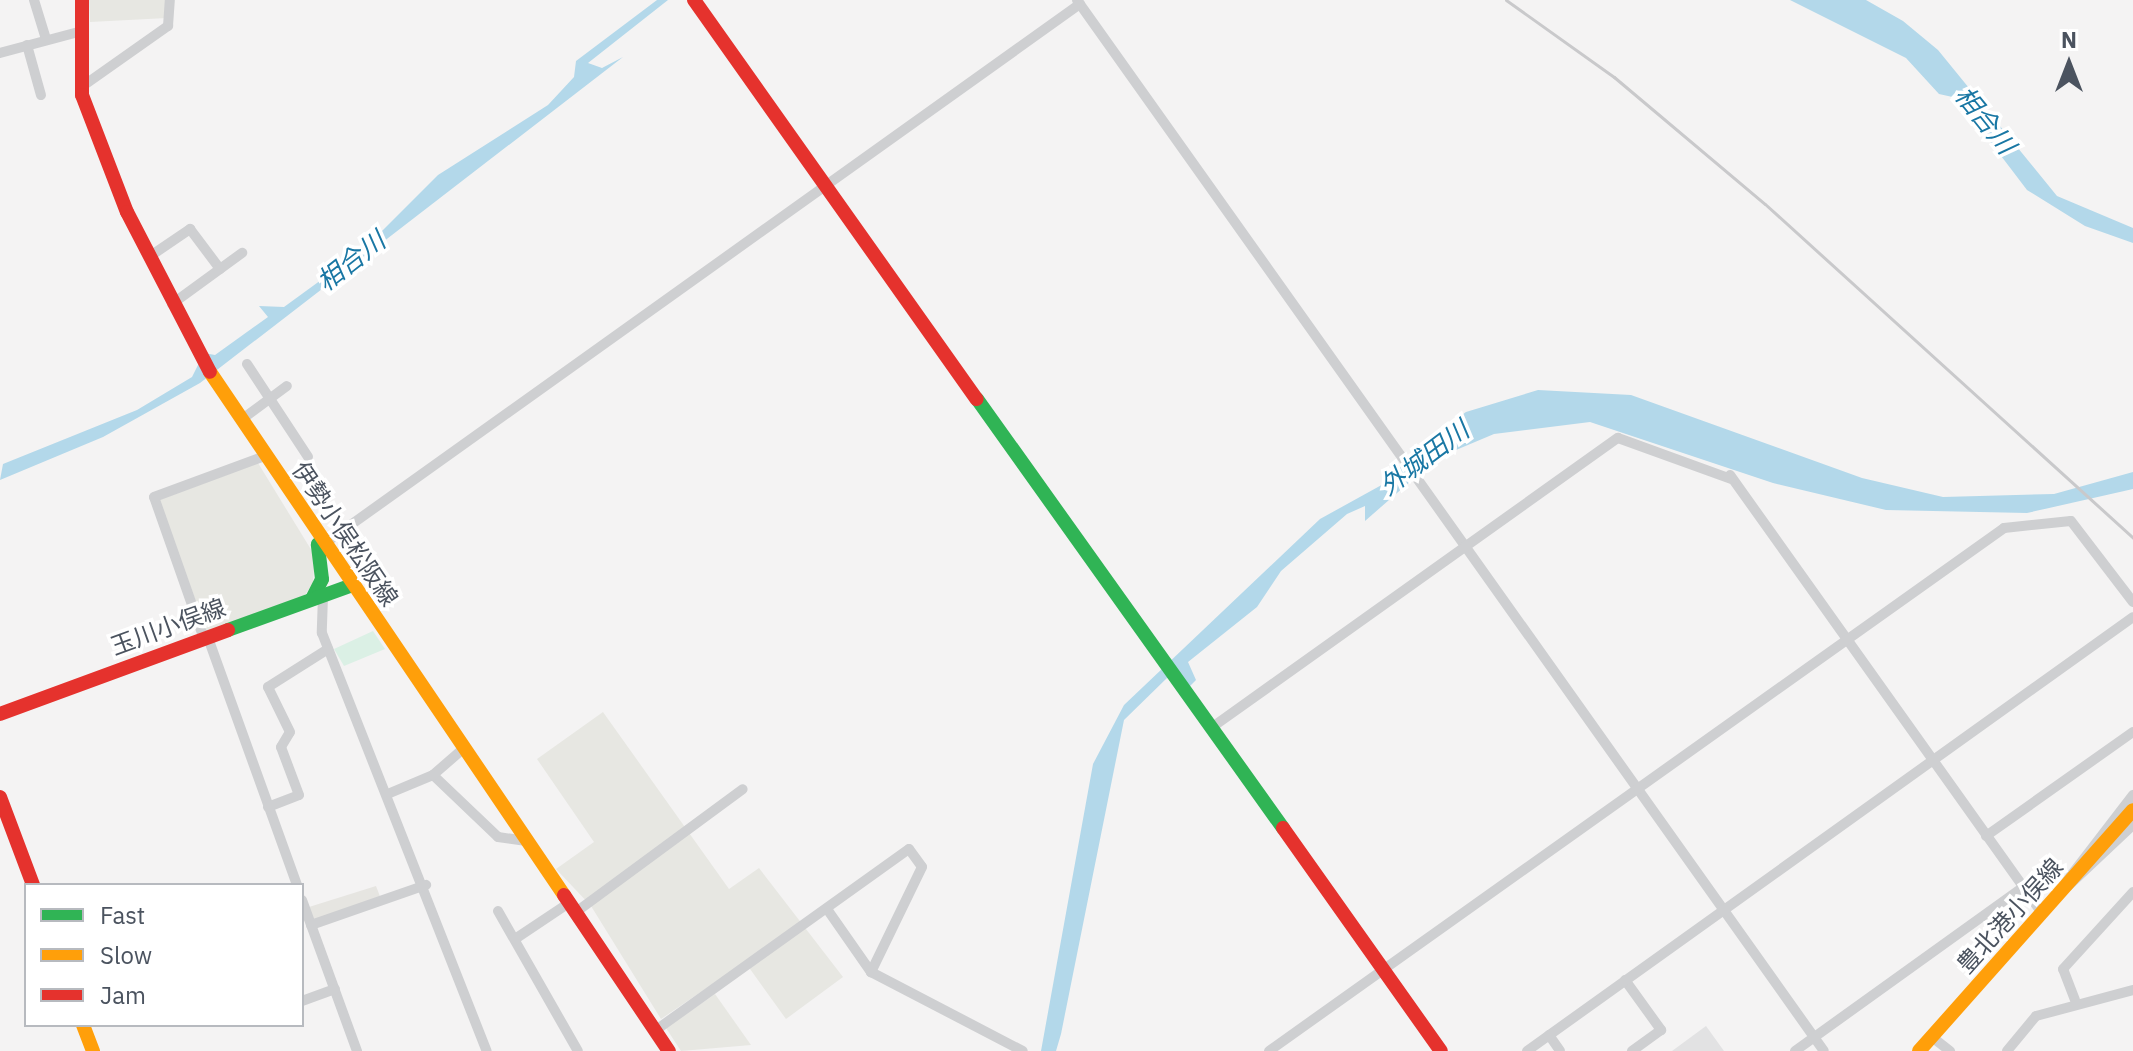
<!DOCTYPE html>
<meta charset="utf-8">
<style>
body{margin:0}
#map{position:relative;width:2133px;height:1051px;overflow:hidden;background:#f4f3f3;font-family:"IBM Plex Sans","Noto Sans JP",sans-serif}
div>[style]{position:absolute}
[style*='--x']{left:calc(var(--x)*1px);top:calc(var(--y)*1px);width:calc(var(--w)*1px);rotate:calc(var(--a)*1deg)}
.commercial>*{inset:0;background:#e7e7e2}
.education>*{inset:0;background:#e2e2e3}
.green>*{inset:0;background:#dbf0e5}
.sand>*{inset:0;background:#e6e5e1}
.water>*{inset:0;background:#b3d8ea}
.street>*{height:10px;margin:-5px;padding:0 5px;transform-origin:5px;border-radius:5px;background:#cecfd1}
.fast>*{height:14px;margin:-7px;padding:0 7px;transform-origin:7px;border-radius:7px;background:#30b455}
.slow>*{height:14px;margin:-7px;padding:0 7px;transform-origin:7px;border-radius:7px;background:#ff9f0a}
.jam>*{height:14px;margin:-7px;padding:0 7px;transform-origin:7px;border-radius:7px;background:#e5322d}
.rail>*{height:3px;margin:-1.5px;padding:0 1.5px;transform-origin:1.5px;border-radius:1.5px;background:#c9c9cb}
span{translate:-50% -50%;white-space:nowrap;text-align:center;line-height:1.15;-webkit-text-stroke:7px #fff;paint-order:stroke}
.street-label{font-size:24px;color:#4b535f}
.water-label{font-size:26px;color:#1977a4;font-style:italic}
.legend{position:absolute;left:24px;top:883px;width:280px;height:144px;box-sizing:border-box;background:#fff;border:2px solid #b7babf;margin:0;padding:10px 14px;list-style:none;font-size:24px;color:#4b535f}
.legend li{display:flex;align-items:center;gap:16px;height:40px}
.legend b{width:40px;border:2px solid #b7babf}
.north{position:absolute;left:2029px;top:24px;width:80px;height:80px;-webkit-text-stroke:6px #fff;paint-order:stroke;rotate:0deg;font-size:22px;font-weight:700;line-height:32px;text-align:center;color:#4b535f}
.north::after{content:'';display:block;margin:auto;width:28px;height:36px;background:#4b535f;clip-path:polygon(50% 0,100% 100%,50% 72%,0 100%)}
</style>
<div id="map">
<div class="commercial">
<div style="clip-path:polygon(89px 0,166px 0,167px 18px,90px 22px)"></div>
<div style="clip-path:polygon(258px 463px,315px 556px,313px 583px,303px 598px,207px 632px,159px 500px)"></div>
<div style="clip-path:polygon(603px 712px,729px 889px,759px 868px,843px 977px,786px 1019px,745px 962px,661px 1019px,591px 906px,556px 869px,594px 842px,537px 759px)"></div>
<div style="clip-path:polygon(715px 994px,751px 1045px,681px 1051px,666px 1028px)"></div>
</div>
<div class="education">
<div style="clip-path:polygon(1706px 1026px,1724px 1051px,1672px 1051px)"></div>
</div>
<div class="green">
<div style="clip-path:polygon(373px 631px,385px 649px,344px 666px,334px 649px)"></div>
</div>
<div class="sand">
<div style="clip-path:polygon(376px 886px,381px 899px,315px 923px,309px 907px)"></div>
</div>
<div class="water">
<div style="clip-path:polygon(657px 0,668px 0,588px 63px,602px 68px,623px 57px,200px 383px,103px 437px,0 480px,3px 464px,137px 410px,192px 377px,204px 353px,215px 355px,268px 317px,259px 306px,284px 307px,365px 248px,438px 175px,548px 105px,574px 77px,576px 61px)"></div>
<div style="clip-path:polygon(1790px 0,1866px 0,1903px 21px,1938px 50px,2057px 196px,2133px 228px,2133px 243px,2085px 226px,2027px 190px,1957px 98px,1939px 94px,1906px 58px)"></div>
<div style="clip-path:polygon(1538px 390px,1631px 395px,1862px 478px,1943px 497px,2054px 494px,2133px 472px,2133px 489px,2027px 513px,1886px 510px,1773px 483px,1590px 422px,1494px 434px,1437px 458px,1365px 521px,1365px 506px,1347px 514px,1281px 571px,1257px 607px,1188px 662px,1196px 680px,1189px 687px,1167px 678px,1124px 720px,1061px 1034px,1056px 1051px,1041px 1051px,1093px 764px,1124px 705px,1320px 519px,1387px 482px,1422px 443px,1466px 412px)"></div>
</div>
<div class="street">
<div style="--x:34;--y:0;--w:41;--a:72.9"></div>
<div style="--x:1077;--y:0;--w:1289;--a:54.6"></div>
<div style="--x:27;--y:45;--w:52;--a:74.4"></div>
<div style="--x:0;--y:53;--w:85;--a:-15"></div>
<div style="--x:80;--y:88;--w:108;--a:-35.2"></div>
<div style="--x:168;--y:26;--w:26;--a:-86"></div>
<div style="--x:149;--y:257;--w:50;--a:-34.3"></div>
<div style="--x:190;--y:229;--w:50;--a:53.1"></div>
<div style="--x:172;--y:304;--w:87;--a:-36.1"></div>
<div style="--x:247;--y:364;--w:111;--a:56.7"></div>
<div style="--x:241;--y:420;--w:57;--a:-36.5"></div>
<div style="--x:1730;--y:475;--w:538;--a:54.54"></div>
<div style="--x:324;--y:544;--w:929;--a:-35.54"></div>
<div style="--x:323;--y:596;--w:37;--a:92"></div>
<div style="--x:322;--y:633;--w:449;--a:68.5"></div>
<div style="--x:207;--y:635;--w:266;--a:70.2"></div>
<div style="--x:203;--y:636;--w:147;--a:-109.4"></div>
<div style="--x:154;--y:497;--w:118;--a:-20.3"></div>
<div style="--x:1211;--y:728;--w:500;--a:-35.5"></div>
<div style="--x:1618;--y:438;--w:120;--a:19.9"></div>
<div style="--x:433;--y:775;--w:90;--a:43.6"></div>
<div style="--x:498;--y:837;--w:27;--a:8"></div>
<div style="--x:390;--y:793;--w:47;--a:-22.7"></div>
<div style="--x:433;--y:775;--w:40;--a:-41"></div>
<div style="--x:268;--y:807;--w:33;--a:-21"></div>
<div style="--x:299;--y:795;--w:51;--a:-110.6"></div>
<div style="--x:281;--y:747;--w:17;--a:-59"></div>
<div style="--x:290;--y:732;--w:50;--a:-116.1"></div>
<div style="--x:268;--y:687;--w:71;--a:-32.3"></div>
<div style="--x:1986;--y:836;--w:180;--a:-35.3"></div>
<div style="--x:2066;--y:882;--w:110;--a:-52.4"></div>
<div style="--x:2068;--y:886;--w:89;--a:-43.2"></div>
<div style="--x:302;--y:900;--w:161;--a:70"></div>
<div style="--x:827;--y:909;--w:77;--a:55.1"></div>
<div style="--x:871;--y:972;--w:171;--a:27.5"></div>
<div style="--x:498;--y:911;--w:161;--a:60.3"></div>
<div style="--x:576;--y:912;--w:207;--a:-36.4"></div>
<div style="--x:311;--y:925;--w:122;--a:-19.2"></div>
<div style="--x:515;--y:939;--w:65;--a:-33.7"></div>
<div style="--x:1625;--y:980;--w:62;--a:54.2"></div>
<div style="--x:1661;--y:1030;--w:36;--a:144"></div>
<div style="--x:2075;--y:1000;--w:33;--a:-111"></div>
<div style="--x:2063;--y:969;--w:104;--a:-47.7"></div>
<div style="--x:302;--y:1001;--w:35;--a:-20"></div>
<div style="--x:656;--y:1030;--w:311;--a:-35.6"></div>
<div style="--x:909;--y:849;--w:22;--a:54"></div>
<div style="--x:922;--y:867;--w:117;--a:115.9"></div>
<div style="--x:1549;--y:1035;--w:19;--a:55"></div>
<div style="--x:1932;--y:1037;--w:23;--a:38"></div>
<div style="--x:1269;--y:1051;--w:902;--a:-35.43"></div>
<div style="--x:2004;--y:528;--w:67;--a:-6"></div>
<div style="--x:2071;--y:521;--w:102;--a:52.6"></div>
<div style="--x:1527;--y:1051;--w:745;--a:-35.61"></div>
<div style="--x:1795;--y:1051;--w:279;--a:-35.7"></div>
<div style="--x:2007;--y:1051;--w:45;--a:-50.4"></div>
<div style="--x:2036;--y:1016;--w:100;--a:-15"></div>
</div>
<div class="fast">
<div style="--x:977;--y:399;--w:527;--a:54.5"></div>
<div style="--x:312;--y:599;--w:22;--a:-63"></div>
<div style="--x:322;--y:579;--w:35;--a:-97"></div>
<div style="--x:228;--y:630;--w:132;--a:-19.9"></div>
</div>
<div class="slow">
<div style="--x:210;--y:372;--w:632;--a:55.91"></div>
<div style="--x:83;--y:1025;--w:28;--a:69"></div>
<div style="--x:1919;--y:1051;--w:322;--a:-48.4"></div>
</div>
<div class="jam">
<div style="--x:82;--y:0;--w:95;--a:90"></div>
<div style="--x:82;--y:95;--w:125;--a:69"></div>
<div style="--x:127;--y:212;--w:180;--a:62.6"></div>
<div style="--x:694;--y:0;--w:489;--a:54.7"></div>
<div style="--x:0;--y:714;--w:243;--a:-20.2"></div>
<div style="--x:0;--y:797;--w:94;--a:69.4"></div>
<div style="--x:1283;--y:828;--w:273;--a:54.7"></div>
<div style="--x:564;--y:895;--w:188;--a:56.1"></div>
</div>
<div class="rail">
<div style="--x:1506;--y:0;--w:133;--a:35.5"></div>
<div style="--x:1614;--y:77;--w:197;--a:40.1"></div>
<div style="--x:1765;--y:204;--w:497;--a:42.2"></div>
</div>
<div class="street-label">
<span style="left:345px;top:534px;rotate:56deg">伊勢小俣松阪線</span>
<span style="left:168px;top:627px;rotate:-20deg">玉川小俣線</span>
<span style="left:2010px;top:916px;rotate:-48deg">豊北港小俣線</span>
</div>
<div class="water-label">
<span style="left:1985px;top:120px;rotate:51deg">相合川</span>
<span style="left:351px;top:261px;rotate:-38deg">相合川</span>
<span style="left:1424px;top:458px;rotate:-37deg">外城田川</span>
</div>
<ul class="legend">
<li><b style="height:10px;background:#30b455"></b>Fast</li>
<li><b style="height:10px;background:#ff9f0a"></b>Slow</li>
<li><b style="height:10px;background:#e5322d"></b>Jam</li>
</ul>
<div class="north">N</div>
</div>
